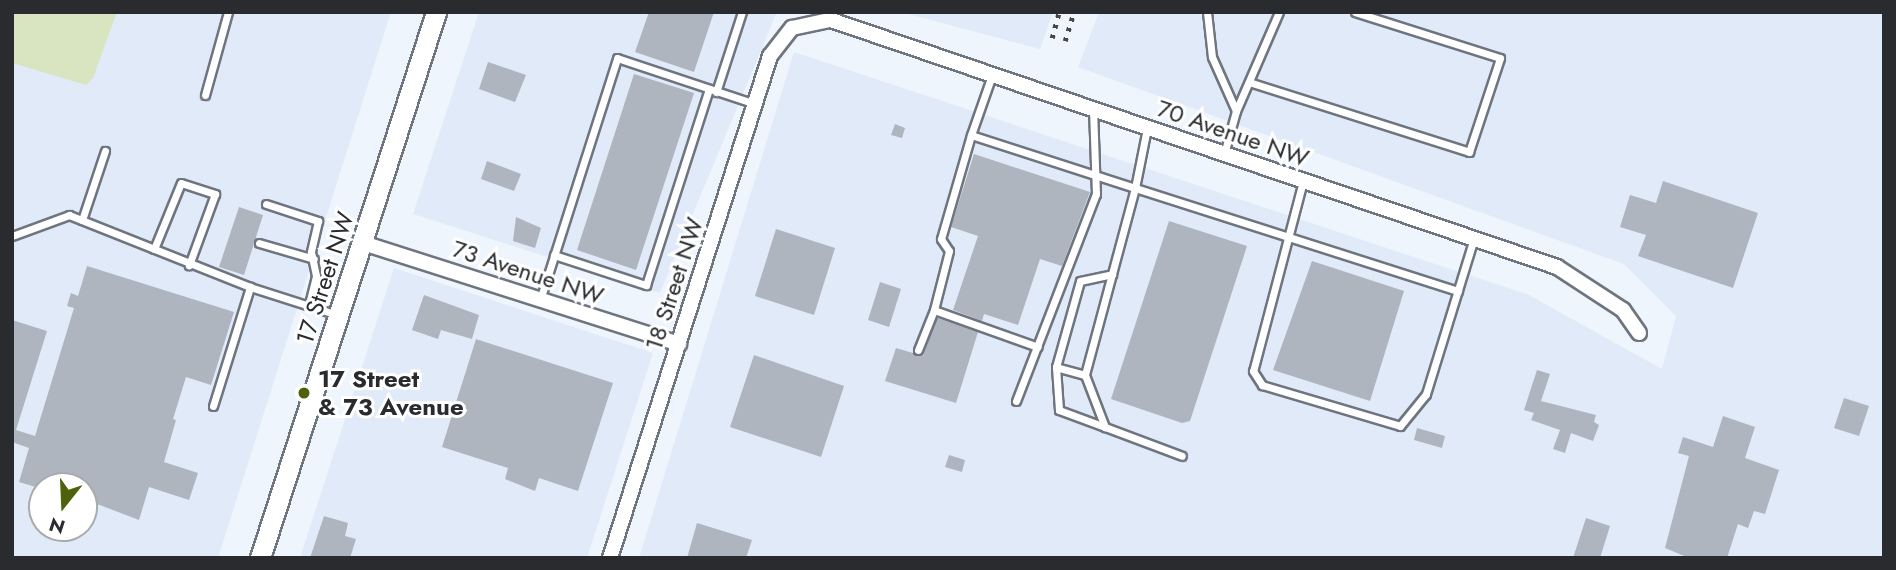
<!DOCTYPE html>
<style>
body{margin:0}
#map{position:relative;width:1896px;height:570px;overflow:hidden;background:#eff5fd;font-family:Jost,sans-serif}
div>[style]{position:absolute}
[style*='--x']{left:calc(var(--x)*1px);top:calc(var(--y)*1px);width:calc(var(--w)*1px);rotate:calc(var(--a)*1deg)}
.built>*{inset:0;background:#e1eaf8}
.green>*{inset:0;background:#d8e5c0}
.building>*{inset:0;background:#aeb5bf}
.roads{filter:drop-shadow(2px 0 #6f757f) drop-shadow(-2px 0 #6f757f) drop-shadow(0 2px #6f757f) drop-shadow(0 -2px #6f757f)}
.service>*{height:7px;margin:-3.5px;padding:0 3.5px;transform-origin:3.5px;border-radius:3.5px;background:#fff}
.minor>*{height:14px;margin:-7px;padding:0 7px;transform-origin:7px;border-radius:7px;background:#fff}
.secondary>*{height:19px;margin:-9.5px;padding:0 9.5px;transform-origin:9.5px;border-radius:9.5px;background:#fff}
.rail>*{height:4.5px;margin-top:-2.25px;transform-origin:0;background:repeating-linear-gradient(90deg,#45474c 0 3.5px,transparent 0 10.5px)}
.dots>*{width:19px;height:19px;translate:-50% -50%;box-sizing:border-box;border:4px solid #fff;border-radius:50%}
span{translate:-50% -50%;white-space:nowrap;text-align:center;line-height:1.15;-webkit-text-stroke:6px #fff;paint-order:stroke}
.street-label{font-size:24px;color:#292b2f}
.poi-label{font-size:24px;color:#292b2f;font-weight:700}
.left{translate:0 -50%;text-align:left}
.frame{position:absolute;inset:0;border:14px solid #292b2f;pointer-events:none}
.north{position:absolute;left:28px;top:472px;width:70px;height:70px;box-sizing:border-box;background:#fff;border:2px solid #a9aaac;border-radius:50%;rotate:198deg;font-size:19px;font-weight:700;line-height:28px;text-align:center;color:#292b2f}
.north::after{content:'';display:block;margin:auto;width:24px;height:32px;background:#4e620c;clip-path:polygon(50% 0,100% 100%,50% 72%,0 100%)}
</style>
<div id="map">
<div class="built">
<div style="clip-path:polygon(evenodd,12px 12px,391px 12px,218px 558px,12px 558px,12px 12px,42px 486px,84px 486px,84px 528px,42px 528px,42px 486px)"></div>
<div style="clip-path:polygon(479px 12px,777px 12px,660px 293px,413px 214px)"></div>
<div style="clip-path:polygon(901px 12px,1053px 12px,1040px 49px)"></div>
<div style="clip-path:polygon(1099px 12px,1884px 12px,1884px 558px,639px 558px,794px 52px,1529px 295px,1662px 369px,1676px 316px,1624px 264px,1078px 67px)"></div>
<div style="clip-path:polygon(394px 268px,653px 353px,587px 558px,300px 558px)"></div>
</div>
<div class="green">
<div style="clip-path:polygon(12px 12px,117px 12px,93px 78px,86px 85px,12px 63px)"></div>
</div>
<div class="building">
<div style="clip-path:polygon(649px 12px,714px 12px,694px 72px,635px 52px)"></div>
<div style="clip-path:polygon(488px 62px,526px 75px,515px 102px,479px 89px)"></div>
<div style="clip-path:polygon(634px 74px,694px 93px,636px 270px,577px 250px)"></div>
<div style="clip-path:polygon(895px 124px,905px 128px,902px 138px,891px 135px)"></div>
<div style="clip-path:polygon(974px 154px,1090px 192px,1062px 266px,1040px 259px,1018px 325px,984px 314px,982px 321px,953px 310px,978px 236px,951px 227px)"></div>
<div style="clip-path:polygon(487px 161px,521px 174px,514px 191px,481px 179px)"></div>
<div style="clip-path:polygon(1663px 181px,1758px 213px,1733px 288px,1638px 256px,1646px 235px,1620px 227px,1630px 195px,1656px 203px)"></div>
<div style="clip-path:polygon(239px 207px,263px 215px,244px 275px,219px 267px)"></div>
<div style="clip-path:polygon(516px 217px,541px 228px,535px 248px,513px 241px)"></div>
<div style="clip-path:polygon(1169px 221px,1247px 246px,1190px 421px,1182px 423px,1111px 399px)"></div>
<div style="clip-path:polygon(776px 229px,835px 248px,814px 315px,755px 296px)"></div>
<div style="clip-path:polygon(1312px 261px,1404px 291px,1370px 401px,1273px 370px)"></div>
<div style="clip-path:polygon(87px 266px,234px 312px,211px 385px,186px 377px,173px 419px,176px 420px,164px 462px,198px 473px,189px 500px,149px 487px,139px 520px,84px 499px,84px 486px,42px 489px,19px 482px,29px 448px,12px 442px,12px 320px,47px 331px,16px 430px,35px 436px,74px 308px,67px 306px,71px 293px,78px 296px)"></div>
<div style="clip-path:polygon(880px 282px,901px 289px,889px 327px,868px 320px)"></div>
<div style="clip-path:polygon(424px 295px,479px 315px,472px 339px,441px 330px,438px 339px,412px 330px)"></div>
<div style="clip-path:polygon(937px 318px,978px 332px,956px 403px,885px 381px,896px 348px,923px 356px)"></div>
<div style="clip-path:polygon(476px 339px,613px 383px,578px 491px,539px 478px,535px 491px,505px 479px,508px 468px,442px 447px)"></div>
<div style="clip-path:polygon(754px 355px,844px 386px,821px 457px,730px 427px)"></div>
<div style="clip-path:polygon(1537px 370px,1550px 374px,1541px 401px,1596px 415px,1594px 422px,1599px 425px,1593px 441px,1571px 433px,1565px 453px,1553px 449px,1560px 430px,1531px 420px,1534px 413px,1524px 410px)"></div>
<div style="clip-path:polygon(1844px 398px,1869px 406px,1859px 436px,1834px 428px)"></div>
<div style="clip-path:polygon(1723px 416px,1755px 427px,1745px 458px,1779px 470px,1765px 514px,1754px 511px,1748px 528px,1738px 524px,1727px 558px,1689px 558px,1665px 548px,1689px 456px,1678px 453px,1683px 437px,1713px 447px)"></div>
<div style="clip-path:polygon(1417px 428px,1445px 436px,1442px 448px,1414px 440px)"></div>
<div style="clip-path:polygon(949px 455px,965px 460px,962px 472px,945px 467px)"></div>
<div style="clip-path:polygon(324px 516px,348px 523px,345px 536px,356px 539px,350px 558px,310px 558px)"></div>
<div style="clip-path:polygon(1586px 518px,1610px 526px,1600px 558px,1573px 558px)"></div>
<div style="clip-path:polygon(697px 523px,752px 540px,746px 558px,687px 558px)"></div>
</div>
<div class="roads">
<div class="service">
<div style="--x:1207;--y:12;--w:45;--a:83.7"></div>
<div style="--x:1212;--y:57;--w:59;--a:66"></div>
<div style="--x:1236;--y:111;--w:45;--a:105.6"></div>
<div style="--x:992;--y:75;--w:64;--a:109.3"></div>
<div style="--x:971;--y:135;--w:172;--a:17.9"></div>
<div style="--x:1135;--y:188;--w:194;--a:105"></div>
<div style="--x:1085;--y:375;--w:56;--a:69"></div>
<div style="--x:1105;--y:427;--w:82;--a:20.6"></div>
<div style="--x:1252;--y:83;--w:228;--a:17.6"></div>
<div style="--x:1469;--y:152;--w:99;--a:-71.7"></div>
<div style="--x:1500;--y:58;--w:152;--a:-162.4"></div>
<div style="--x:716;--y:92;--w:84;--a:-72"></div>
<div style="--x:205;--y:95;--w:86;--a:-74.5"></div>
<div style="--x:1236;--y:111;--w:108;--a:-66.5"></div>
<div style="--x:1147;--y:128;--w:61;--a:101.3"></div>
<div style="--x:1135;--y:188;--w:339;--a:17.7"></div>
<div style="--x:971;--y:135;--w:108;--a:106.1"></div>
<div style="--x:941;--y:239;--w:14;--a:56"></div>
<div style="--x:949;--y:251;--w:61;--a:104.3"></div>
<div style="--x:934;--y:310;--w:110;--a:19.6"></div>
<div style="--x:1303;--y:181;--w:196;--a:104.7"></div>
<div style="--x:1253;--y:371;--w:17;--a:57"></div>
<div style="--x:1262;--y:385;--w:144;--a:16.5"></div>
<div style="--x:1400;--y:426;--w:41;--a:-50.9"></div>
<div style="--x:1426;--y:394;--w:163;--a:-72.9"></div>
<div style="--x:266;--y:204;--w:55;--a:18.1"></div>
<div style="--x:318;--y:221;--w:32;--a:103"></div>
<div style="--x:311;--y:252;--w:25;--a:78"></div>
<div style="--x:316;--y:276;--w:30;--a:104"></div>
<div style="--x:82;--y:220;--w:73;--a:-71.6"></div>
<div style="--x:12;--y:236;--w:61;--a:-20.2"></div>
<div style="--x:69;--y:215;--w:195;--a:21.7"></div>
<div style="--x:259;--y:243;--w:57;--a:16.2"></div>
<div style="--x:154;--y:249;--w:71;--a:-67.8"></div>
<div style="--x:181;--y:183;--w:36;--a:18"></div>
<div style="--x:215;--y:194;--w:76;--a:110.1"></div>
<div style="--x:554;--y:255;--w:97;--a:18.1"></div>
<div style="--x:646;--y:285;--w:206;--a:-72.2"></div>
<div style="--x:540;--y:300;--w:254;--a:-72.3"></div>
<div style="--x:617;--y:58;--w:145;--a:18.4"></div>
<div style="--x:918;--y:350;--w:43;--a:-68.2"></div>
<div style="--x:1056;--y:367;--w:89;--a:-74.4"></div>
<div style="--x:1080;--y:281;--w:33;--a:-12"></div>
<div style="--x:1085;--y:375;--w:30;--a:-165"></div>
<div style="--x:1056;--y:367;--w:43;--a:86"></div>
<div style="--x:1059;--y:410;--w:49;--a:20.3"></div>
<div style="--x:1016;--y:401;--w:222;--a:-68.9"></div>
<div style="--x:1096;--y:194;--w:84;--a:-92"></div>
<div style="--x:213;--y:406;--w:125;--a:-72.7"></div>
<div style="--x:250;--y:287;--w:92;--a:17.7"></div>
</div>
<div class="minor">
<div style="--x:363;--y:243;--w:332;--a:17.7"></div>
<div style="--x:610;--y:558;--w:527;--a:-72.32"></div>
<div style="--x:770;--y:56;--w:36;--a:-52"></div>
<div style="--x:792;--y:28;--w:40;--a:-12"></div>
<div style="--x:831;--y:20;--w:767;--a:18.79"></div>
<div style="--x:1557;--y:267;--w:79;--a:33.1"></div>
<div style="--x:1623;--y:310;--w:28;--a:55"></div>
</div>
<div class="secondary">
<div style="--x:260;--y:558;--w:574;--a:-72.13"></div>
</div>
</div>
<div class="rail">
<div style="--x:1052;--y:38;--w:27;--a:-75"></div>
<div style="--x:1065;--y:41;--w:30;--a:-73"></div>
</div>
<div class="dots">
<div style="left:304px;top:393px;background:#4e620c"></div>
</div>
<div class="street-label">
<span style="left:1233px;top:133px;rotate:19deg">70 Avenue NW</span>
<span style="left:528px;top:272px;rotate:18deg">73 Avenue NW</span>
<span style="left:325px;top:278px;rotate:-72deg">17 Street NW</span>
<span style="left:674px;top:284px;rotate:-72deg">18 Street NW</span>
</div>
<div class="poi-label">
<span class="left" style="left:318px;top:393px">17 Street<br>&amp; 73 Avenue</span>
</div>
<div class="frame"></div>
<div class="north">N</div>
</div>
